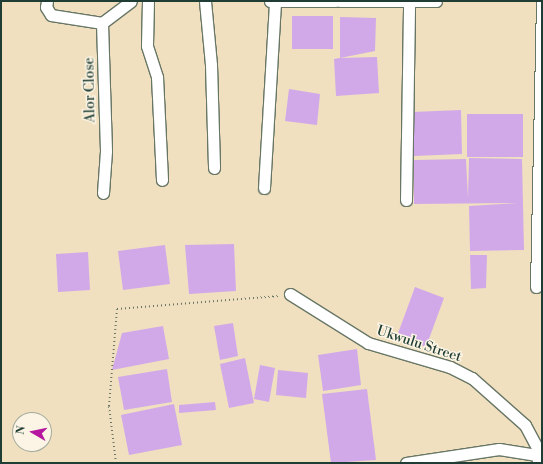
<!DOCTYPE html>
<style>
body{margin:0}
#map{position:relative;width:543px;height:464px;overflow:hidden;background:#f0e0c0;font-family:"Libre Bodoni",serif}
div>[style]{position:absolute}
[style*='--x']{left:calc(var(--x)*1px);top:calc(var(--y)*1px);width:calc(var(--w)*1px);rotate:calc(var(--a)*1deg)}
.building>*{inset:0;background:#d1a9e8}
.path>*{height:2px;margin-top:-1px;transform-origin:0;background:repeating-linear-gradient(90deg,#687665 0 1px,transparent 0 4px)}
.roads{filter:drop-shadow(1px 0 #687665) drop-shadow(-1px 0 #687665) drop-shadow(0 1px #687665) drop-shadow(0 -1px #687665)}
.street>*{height:11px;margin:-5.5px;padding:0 5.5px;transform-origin:5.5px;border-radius:5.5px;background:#fff}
span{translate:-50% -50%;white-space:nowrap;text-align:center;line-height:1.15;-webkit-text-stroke:3px #fcf5e5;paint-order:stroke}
.street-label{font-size:14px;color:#1f3d34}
.frame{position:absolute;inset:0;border:2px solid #1f3d34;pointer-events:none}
.north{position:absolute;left:12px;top:412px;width:40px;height:40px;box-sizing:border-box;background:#fcf5e5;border:1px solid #a4ab9e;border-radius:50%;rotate:279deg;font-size:11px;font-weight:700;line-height:16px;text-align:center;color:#1f3d34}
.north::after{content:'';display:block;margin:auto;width:14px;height:18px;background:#b5179e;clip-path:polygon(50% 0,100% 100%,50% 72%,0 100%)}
</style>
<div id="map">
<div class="building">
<div style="clip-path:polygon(292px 16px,333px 16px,333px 49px,292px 49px)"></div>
<div style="clip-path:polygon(340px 17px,376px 18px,375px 51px,340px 58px,377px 57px,379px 93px,336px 96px,334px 59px,340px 58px)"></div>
<div style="clip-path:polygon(289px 89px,320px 94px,317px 125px,285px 121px)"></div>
<div style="clip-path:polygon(461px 110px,462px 154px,414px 156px,412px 112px)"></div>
<div style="clip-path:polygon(467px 114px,523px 114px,523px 157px,467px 157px)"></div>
<div style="clip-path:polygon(469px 158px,522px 159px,524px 250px,470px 251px,469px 206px,518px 203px,414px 204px,414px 160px,466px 159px,468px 198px)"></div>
<div style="clip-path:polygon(234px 244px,236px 291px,189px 294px,185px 245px)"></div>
<div style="clip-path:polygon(165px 245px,170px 284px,123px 290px,118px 251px)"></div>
<div style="clip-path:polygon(88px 252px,90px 290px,58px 292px,56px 254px)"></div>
<div style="clip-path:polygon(470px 255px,487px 255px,486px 288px,471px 289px)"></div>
<div style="clip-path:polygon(415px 287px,444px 298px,426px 347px,397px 336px)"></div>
<div style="clip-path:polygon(233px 323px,238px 356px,220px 360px,214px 326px)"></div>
<div style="clip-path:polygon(163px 326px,169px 359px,112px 370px,122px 333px)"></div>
<div style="clip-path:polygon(357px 349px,361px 385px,323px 391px,318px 355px)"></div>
<div style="clip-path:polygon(245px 358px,254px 403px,229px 408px,220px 364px)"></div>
<div style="clip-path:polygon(260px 365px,275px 368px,269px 402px,254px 399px)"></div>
<div style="clip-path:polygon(167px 369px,172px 402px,124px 410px,118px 377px)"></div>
<div style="clip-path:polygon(278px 370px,308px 373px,306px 398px,276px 395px)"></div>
<div style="clip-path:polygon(367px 389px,376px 460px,331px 463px,322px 394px)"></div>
<div style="clip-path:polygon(215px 402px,216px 410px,179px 413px,179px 405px)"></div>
<div style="clip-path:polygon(174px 404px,182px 445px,129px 455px,121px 415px)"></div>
</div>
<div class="path">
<div style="--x:116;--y:463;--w:57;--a:-97"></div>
<div style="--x:109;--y:406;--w:97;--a:-85.3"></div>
<div style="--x:117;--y:309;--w:163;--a:-4.6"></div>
</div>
<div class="roads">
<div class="street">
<div style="--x:47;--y:1;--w:6;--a:99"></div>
<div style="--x:46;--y:7;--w:9;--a:58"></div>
<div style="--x:51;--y:15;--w:52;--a:8.9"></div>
<div style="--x:148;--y:1;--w:45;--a:91.3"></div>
<div style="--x:147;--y:46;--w:33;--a:72"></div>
<div style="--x:157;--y:77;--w:103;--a:87.2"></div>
<div style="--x:205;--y:1;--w:64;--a:84.6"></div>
<div style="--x:211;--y:65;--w:103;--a:88.3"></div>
<div style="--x:270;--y:1;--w:65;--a:0"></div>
<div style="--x:340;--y:1;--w:96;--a:0"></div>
<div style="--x:102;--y:23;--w:128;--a:88.2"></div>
<div style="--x:106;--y:151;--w:42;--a:94.1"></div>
<div style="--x:102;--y:23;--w:36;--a:-37"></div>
<div style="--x:264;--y:188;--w:187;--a:-86.6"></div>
<div style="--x:406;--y:200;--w:198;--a:-89.1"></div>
<div style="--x:536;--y:287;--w:286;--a:-88.8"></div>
<div style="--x:290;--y:294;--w:92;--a:32.1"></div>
<div style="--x:368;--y:343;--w:85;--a:16.3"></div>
<div style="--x:450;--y:367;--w:25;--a:27"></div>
<div style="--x:472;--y:378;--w:71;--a:41.6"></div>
<div style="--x:525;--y:425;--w:26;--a:62"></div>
<div style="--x:537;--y:448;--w:15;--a:86"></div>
<div style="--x:406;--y:463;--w:94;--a:-8.6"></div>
<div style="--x:499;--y:449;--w:38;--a:9"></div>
</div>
</div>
<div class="street-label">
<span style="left:90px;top:90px;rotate:-91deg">Alor Close</span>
<span style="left:419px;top:344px;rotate:18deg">Ukwulu Street</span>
</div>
<div class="frame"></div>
<div class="north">N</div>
</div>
